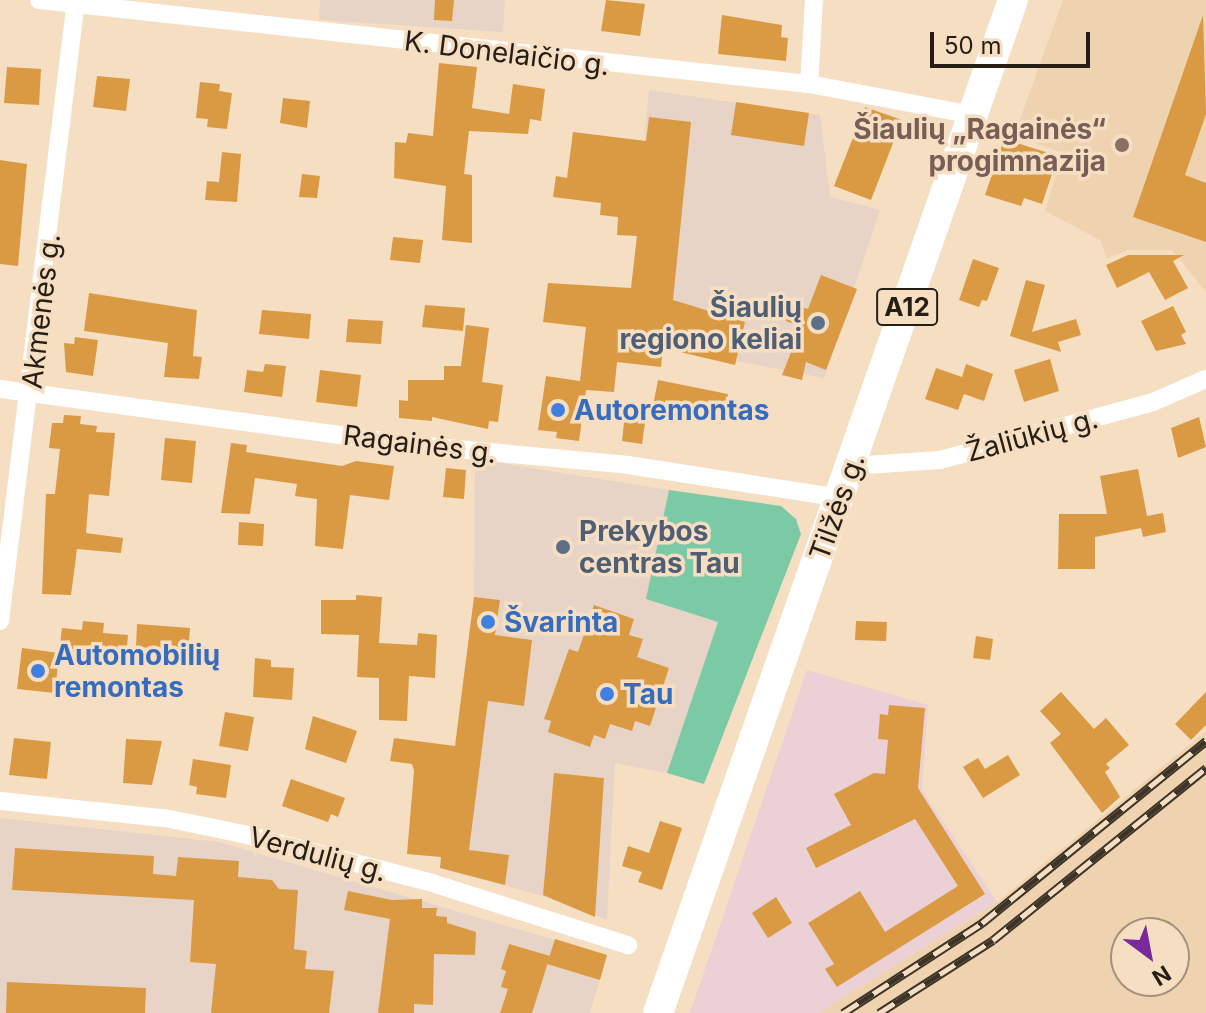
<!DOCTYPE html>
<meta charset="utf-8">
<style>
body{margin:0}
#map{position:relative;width:1206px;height:1013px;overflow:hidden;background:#f6dec3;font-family:Inter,sans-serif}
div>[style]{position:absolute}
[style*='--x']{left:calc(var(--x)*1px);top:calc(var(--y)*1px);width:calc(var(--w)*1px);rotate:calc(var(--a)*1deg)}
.commercial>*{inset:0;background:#e8d4c6}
.industrial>*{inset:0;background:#ebd1d6}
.built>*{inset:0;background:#efd3b1}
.green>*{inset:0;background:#7cc9a6}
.building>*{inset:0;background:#d99a43}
.minor>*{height:18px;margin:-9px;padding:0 9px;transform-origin:9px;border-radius:9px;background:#fff}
.trunk>*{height:30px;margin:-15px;padding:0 15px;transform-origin:15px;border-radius:15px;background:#fff}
.rail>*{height:9px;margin-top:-4.5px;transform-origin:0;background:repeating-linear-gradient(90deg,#f6dec3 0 18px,#3d3327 0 36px);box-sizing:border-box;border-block:2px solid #3d3327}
.dots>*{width:22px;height:22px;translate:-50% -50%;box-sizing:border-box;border:4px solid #f6dec3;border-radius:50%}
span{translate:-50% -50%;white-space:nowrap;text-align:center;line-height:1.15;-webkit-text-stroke:7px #f6dec3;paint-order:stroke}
.shield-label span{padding:2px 6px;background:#f6dec3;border:2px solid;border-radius:6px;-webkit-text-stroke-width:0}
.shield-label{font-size:26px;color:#261e14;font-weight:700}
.street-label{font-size:28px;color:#261e14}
.education-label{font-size:28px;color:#785e54;font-weight:700}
.right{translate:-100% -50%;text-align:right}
.service-label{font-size:28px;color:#4e5e75;font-weight:700}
.left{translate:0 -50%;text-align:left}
.shop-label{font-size:28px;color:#366cbe;font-weight:700}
.north{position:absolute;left:1110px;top:917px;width:80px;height:80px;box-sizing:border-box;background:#f6dec3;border:2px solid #a3917d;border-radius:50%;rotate:148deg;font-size:22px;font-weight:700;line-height:32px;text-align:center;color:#261e14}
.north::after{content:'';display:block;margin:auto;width:28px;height:36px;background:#79299a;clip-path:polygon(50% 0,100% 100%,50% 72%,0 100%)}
.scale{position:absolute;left:930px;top:32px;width:160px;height:36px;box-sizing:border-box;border:4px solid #261e14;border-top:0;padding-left:10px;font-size:24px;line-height:28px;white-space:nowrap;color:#261e14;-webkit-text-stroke:6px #f6dec3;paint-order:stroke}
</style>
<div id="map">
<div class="commercial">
<div style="clip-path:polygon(320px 0,505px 0,503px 32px,319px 20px)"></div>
<div style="clip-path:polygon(649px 90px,820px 115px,830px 197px,880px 210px,824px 378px,628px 340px)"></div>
<div style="clip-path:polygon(475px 459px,669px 490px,647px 599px,718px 622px,667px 773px,615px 763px,607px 920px,543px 896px,440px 868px,474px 597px)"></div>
<div style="clip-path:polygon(0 818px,219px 842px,607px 955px,590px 1013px,0 1013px)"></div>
</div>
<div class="industrial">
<div style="clip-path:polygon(807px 670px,928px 705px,922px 790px,997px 902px,818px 1013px,690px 1013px)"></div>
</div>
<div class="built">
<div style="clip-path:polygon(1063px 0,1206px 0,1206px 292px,1172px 250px,1127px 250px,1107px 259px,1100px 240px,1045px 211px,1063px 153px,1014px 136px)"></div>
<div style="clip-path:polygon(evenodd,1206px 731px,1206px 1013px,818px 1013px,997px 902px,1206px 731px,1126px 933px,1174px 933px,1174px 981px,1126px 981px,1126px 933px)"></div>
</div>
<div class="green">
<div style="clip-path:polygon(669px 490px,781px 506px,796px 519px,801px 534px,704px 784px,667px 773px,718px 622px,646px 599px)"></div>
</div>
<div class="building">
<div style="clip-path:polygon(435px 0,454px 0,452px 21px,434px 20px)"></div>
<div style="clip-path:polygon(606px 0,645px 4px,640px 36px,601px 31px)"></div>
<div style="clip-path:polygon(722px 15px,782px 25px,781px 37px,788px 38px,786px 61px,718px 54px)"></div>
<div style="clip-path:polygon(1203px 15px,1206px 114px,1185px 175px,1206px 183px,1206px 242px,1133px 217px)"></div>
<div style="clip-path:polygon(439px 63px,477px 67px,472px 108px,509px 114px,513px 84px,545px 89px,541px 121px,530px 119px,528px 134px,469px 131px,464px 174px,472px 175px,472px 243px,442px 240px,446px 186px,394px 178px,395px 142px,406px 143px,408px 133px,433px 136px)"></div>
<div style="clip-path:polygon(7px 67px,41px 69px,39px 105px,4px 103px)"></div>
<div style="clip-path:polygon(97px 76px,130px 79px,126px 111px,93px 107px)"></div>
<div style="clip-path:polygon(200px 82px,220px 84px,219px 91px,232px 93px,227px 129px,207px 127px,208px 119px,196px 118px)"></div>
<div style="clip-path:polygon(283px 98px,310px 101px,307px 128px,280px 123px)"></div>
<div style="clip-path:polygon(736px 102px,809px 113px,804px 146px,731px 135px)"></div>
<div style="clip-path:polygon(865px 107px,902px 120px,871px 200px,834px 186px)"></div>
<div style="clip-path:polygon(649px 117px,691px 122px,673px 300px,745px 322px,735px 365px,663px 348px,661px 367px,617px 362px,614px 392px,586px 390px,579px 441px,556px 438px,557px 432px,538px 430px,546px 376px,580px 381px,586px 327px,543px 322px,548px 283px,631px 288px,637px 236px,617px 235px,618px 217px,600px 215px,601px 203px,553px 197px,556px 176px,567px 178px,573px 132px,646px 141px)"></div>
<div style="clip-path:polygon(1004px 139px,1058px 156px,1042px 204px,1024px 198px,1021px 206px,985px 195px)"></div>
<div style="clip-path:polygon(222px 152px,241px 154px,237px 202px,205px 200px,207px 181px,219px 182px)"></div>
<div style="clip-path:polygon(0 160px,27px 164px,18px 266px,0 264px)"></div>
<div style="clip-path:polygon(302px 174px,320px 176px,317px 198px,299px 197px)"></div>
<div style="clip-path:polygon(393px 237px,423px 240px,420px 263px,390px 260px)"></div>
<div style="clip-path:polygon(1128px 255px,1184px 255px,1173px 261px,1188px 288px,1165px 300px,1149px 272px,1117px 288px,1106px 265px)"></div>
<div style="clip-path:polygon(973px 259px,999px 268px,987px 301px,982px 300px,979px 307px,959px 300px)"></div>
<div style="clip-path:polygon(821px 275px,857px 289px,826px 370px,806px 362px,802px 380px,782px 375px,801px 327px,781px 319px,788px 302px,808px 309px)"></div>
<div style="clip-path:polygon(1026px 280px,1045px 285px,1032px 332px,1076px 319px,1081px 335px,1058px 342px,1061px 352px,1010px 336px)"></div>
<div style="clip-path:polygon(89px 293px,197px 310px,193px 356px,202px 357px,199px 379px,164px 377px,168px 343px,84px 331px)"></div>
<div style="clip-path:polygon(425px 305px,465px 308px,463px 331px,422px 327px)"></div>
<div style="clip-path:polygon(1173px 306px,1186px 332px,1181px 335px,1186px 344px,1156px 351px,1141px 321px)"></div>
<div style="clip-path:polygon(262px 310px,311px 314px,309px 339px,259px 334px)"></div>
<div style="clip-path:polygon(348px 319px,383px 321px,381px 344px,346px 342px)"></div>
<div style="clip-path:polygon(466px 325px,489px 328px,482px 382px,503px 385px,498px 422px,489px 421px,488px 429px,432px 417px,432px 421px,399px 418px,399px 400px,408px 401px,408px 380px,444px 380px,444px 366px,461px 366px)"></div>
<div style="clip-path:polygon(75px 337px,98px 340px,93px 376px,66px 372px,64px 343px,74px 344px)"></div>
<div style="clip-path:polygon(1050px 359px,1059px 391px,1024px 402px,1014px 370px)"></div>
<div style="clip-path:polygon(265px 364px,286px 366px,282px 397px,244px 392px,247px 370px,263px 372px)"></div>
<div style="clip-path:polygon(966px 364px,993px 374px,984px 401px,964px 394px,958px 410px,925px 399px,936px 368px,962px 377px)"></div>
<div style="clip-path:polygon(320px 370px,361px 375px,357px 407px,316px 402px)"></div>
<div style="clip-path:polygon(658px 380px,728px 394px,721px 424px,652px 411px)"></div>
<div style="clip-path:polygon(625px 413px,646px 416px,642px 444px,622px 441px)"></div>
<div style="clip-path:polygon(64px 415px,81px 416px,80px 424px,97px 426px,96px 432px,115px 433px,109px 496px,89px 494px,86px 533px,123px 538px,121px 553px,77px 549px,71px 595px,42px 594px,46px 494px,55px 494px,60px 449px,49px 448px,52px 423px,63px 423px)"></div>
<div style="clip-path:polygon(1199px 417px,1206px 447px,1178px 458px,1171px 428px)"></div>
<div style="clip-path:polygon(165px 438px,196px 441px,192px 483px,161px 480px)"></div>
<div style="clip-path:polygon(231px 443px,247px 445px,246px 452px,342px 466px,356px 461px,394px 466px,389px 500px,350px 495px,343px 549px,315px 546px,317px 499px,295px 496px,297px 484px,255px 478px,250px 514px,221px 513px)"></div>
<div style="clip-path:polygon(446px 468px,466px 470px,464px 499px,443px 497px)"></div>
<div style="clip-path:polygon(1138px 469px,1147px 516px,1163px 513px,1166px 532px,1143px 537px,1141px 528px,1095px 537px,1095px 569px,1058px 569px,1059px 514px,1107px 514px,1100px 476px)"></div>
<div style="clip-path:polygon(239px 522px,264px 524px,263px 546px,238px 545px)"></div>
<div style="clip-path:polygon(356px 595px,382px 597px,379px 643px,417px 645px,418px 633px,437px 635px,435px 678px,409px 676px,407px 721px,379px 720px,379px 678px,357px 677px,359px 635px,321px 634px,321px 600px,356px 600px)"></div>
<div style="clip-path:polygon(474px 597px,500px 600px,495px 635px,532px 640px,524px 706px,488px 701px,469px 850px,509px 855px,505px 885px,440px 868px,441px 857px,407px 854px,414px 771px,412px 764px,390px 761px,394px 738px,455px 746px)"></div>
<div style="clip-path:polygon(594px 605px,634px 619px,629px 635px,643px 639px,637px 657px,669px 668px,650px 726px,635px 721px,632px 731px,610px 724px,605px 739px,594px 735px,590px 747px,548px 732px,551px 721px,544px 719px,569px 649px,578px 652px)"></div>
<div style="clip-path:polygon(83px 621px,104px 623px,103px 633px,128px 635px,126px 660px,59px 653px,62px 628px,82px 630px)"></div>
<div style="clip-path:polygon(856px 621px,887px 622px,886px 641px,855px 640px)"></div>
<div style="clip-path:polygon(137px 624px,190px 628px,188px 655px,136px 646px)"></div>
<div style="clip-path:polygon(976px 636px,993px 639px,990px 660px,973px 658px)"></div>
<div style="clip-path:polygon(22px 648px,59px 653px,55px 693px,17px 689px)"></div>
<div style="clip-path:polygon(255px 658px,271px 660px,271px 667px,294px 668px,292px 700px,253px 697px)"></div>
<div style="clip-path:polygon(1061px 692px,1094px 729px,1106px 718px,1129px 745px,1106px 764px,1110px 768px,1105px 772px,1120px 797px,1102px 813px,1050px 743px,1061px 734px,1040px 711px)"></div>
<div style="clip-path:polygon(1206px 692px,1206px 725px,1191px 740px,1175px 724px)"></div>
<div style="clip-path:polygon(889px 705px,925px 708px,918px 788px,985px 894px,837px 987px,825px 969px,834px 964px,808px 923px,860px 891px,885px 932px,958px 886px,915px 819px,816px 868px,806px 848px,851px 825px,834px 794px,874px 773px,885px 774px,888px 740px,878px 739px,880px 714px,888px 715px)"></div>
<div style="clip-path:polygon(225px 712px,254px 717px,248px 751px,219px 746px)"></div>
<div style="clip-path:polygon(313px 716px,357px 731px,346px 763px,305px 749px)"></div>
<div style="clip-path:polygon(14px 738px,51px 742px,47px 779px,9px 775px)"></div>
<div style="clip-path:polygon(126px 739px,162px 741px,152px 785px,123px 783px)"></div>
<div style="clip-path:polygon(1008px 755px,1020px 775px,983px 798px,963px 767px,978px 758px,985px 769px)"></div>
<div style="clip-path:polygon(193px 759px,231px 765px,226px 798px,196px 794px,197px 787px,189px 785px)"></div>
<div style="clip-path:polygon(554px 773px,604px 778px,595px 917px,543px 895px)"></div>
<div style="clip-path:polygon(291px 779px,345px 798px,338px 817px,331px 814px,328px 822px,282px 806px)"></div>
<div style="clip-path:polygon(660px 821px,682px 828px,662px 890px,638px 882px,642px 872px,622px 866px,628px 846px,649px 853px)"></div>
<div style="clip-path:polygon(15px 848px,154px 856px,153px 874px,176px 876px,178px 857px,239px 861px,238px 877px,272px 880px,279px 889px,298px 890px,294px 949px,307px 951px,305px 969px,334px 971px,329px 1013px,211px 1013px,216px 964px,190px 962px,194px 900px,12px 890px)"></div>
<div style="clip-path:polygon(348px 891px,392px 900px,422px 899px,422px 908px,437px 908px,436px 916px,447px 917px,447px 923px,476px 932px,475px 955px,434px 954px,433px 1005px,414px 1004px,414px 1013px,378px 1013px,390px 919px,344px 910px)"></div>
<div style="clip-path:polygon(776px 897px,792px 923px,768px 938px,752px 913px)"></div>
<div style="clip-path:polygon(555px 939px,607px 955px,600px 980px,547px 964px)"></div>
<div style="clip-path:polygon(509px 944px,550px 956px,532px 1013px,500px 1013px,508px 989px,501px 987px,506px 971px,501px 969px)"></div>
<div style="clip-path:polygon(7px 982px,146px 988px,145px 1013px,6px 1013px)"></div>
</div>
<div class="minor">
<div style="--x:39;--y:0;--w:775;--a:6.23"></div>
<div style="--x:809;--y:84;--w:167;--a:10.7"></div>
<div style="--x:809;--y:84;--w:84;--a:-86.6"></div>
<div style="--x:0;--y:389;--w:418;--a:7.7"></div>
<div style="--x:414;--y:445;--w:215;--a:5.3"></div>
<div style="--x:628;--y:465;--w:216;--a:8.8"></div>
<div style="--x:851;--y:466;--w:89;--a:-3.9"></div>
<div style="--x:940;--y:460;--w:221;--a:-15.2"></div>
<div style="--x:1153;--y:402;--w:58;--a:-23.5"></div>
<div style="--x:0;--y:621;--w:626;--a:-83.02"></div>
<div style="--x:0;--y:801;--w:171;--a:6"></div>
<div style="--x:170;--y:819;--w:75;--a:11.6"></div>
<div style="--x:243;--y:834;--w:195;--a:14.5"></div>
<div style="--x:432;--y:883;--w:206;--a:17.6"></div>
</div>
<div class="trunk">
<div style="--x:658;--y:1013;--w:1073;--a:-70.69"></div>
</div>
<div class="rail">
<div style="--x:843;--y:1013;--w:166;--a:-32.9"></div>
<div style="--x:982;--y:923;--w:289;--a:-39.1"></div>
<div style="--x:879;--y:1013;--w:135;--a:-32.6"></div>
<div style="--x:993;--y:940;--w:274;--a:-38.9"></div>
</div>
<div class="dots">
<div style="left:1122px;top:145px;background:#8d6e63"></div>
<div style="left:818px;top:323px;background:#5c6f8a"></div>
<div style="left:558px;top:410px;background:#3f7fe0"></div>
<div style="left:563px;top:547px;background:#5c6f8a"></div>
<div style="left:488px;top:622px;background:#3f7fe0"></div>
<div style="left:38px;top:671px;background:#3f7fe0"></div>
<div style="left:607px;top:694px;background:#3f7fe0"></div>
</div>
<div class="shield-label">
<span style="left:907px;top:307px">A12</span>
</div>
<div class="street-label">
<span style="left:507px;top:53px;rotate:7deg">K. Donelaičio g.</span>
<span style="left:41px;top:311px;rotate:-83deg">Akmenės g.</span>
<span style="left:1032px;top:435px;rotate:-15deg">Žaliūkių g.</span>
<span style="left:420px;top:444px;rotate:7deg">Ragainės g.</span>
<span style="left:837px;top:507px;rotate:-70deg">Tilžės g.</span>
<span style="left:318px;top:854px;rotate:15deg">Verdulių g.</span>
</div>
<div class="education-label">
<span class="right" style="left:1106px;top:145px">Šiaulių „Ragainės“<br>progimnazija</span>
</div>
<div class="service-label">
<span class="right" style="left:802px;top:323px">Šiaulių<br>regiono keliai</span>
<span class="left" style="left:579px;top:547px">Prekybos<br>centras Tau</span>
</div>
<div class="shop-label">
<span class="left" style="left:574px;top:410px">Autoremontas</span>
<span class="left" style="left:504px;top:622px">Švarinta</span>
<span class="left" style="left:54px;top:671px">Automobilių<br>remontas</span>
<span class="left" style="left:623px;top:694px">Tau</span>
</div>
<div class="north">N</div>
<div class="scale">50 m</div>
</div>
